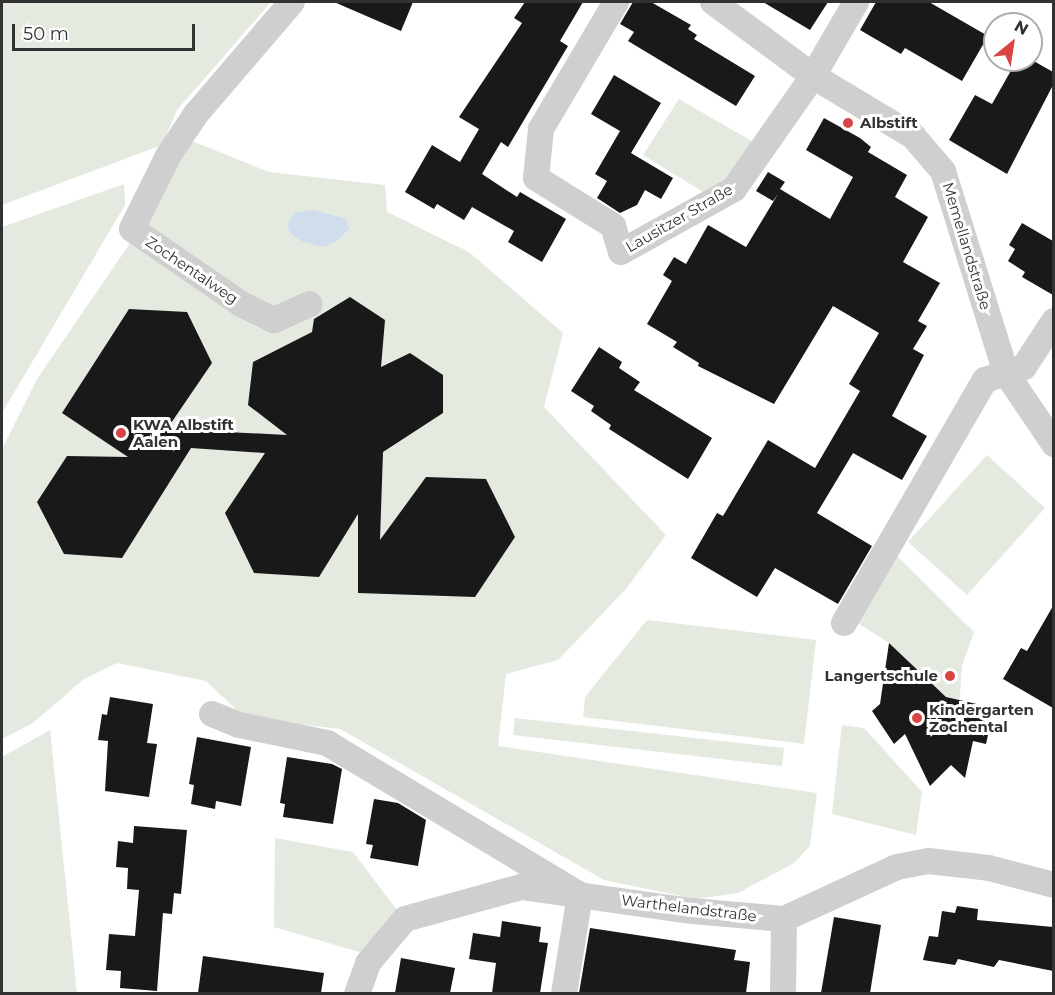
<!DOCTYPE html>
<meta charset="utf-8">
<style>
body{margin:0}
#map{position:relative;width:1055px;height:995px;overflow:hidden;background:#fff;font-family:Montserrat,sans-serif}
div>[style]{position:absolute}
[style*='--x']{left:calc(var(--x)*1px);top:calc(var(--y)*1px);width:calc(var(--w)*1px);rotate:calc(var(--a)*1deg)}
.green>*{inset:0;background:#e4eadf}
.water>*{inset:0;background:#d0deeb}
.building>*{inset:0;background:#191919}
.minor>*{height:26px;margin:-13px;padding:0 13px;transform-origin:13px;border-radius:13px;background:#cfcfcf}
.dots>*{width:16px;height:16px;translate:-50% -50%;box-sizing:border-box;border:3px solid #fff;border-radius:50%}
span{translate:-50% -50%;white-space:nowrap;text-align:center;line-height:1.15;-webkit-text-stroke:6px #fff;paint-order:stroke}
.poi-label{font-size:15px;color:#323232;font-weight:700}
.left{translate:0 -50%;text-align:left}
.right{translate:-100% -50%;text-align:right}
.street-label{font-size:15px;color:#323232}
.frame{position:absolute;inset:0;border:3px solid #323232;pointer-events:none}
.north{position:absolute;left:983px;top:12px;width:60px;height:60px;box-sizing:border-box;background:#fff;border:2px solid #adadad;border-radius:50%;rotate:30deg;font-size:16px;font-weight:700;line-height:24px;text-align:center;color:#323232}
.north::after{content:'';display:block;margin:auto;width:21px;height:27px;background:#d94445;clip-path:polygon(50% 0,100% 100%,50% 72%,0 100%)}
.scale{position:absolute;left:12px;top:24px;width:183px;height:27px;box-sizing:border-box;border:3px solid #323232;border-top:0;padding-left:8px;font-size:18px;line-height:21px;white-space:nowrap;color:#323232;-webkit-text-stroke:4px #fff;paint-order:stroke}
</style>
<div id="map">
<div class="green">
<div style="clip-path:polygon(2px 2px,271px 2px,177px 110px,162px 145px,2px 205px)"></div>
<div style="clip-path:polygon(679px 99px,755px 143px,729px 183px,708px 195px,643px 155px)"></div>
<div style="clip-path:polygon(187px 139px,269px 172px,385px 185px,387px 212px,469px 252px,563px 333px,544px 407px,666px 535px,626px 589px,558px 660px,506px 674px,498px 746px,817px 793px,810px 846px,794px 863px,738px 893px,696px 899px,604px 880px,340px 729px,245px 718px,206px 681px,117px 663px,84px 679px,33px 723px,2px 739px,2px 449px,37px 379px,133px 239px)"></div>
<div style="clip-path:polygon(124px 184px,125px 205px,2px 413px,2px 227px)"></div>
<div style="clip-path:polygon(987px 455px,1045px 508px,967px 595px,908px 542px)"></div>
<div style="clip-path:polygon(894px 553px,974px 632px,962px 666px,959px 709px,889px 643px,856px 622px)"></div>
<div style="clip-path:polygon(647px 620px,816px 640px,804px 744px,583px 717px,585px 697px)"></div>
<div style="clip-path:polygon(515px 718px,784px 748px,782px 766px,513px 735px)"></div>
<div style="clip-path:polygon(842px 725px,864px 728px,922px 792px,916px 835px,832px 814px)"></div>
<div style="clip-path:polygon(50px 730px,77px 993px,2px 993px,2px 757px)"></div>
<div style="clip-path:polygon(275px 838px,353px 852px,400px 914px,366px 954px,274px 927px)"></div>
</div>
<div class="water">
<div style="clip-path:polygon(313px 210px,347px 219px,349px 229px,337px 241px,323px 247px,301px 241px,290px 233px,287px 224px,294px 213px)"></div>
</div>
<div class="building">
<div style="clip-path:polygon(334px 2px,413px 2px,401px 31px)"></div>
<div style="clip-path:polygon(525px 2px,583px 2px,560px 41px,568px 46px,508px 147px,501px 142px,482px 174px,517px 197px,520px 192px,566px 219px,542px 262px,508px 242px,514px 231px,472px 207px,464px 220px,437px 204px,434px 209px,405px 192px,432px 145px,460px 162px,479px 129px,459px 117px,522px 23px,514px 18px)"></div>
<div style="clip-path:polygon(633px 2px,651px 2px,691px 25px,688px 29px,697px 35px,694px 39px,755px 76px,736px 106px,628px 41px,634px 32px,620px 24px)"></div>
<div style="clip-path:polygon(763px 2px,828px 2px,810px 30px)"></div>
<div style="clip-path:polygon(876px 2px,929px 2px,988px 36px,962px 81px,905px 48px,901px 54px,860px 30px)"></div>
<div style="clip-path:polygon(1017px 60px,1032px 60px,1053px 72px,1053px 85px,1007px 174px,949px 140px,975px 95px,992px 104px)"></div>
<div style="clip-path:polygon(614px 75px,661px 103px,631px 153px,673px 178px,661px 199px,645px 190px,637px 205px,620px 213px,597px 198px,607px 181px,595px 174px,620px 131px,591px 114px)"></div>
<div style="clip-path:polygon(824px 118px,860px 138px,871px 147px,868px 152px,907px 175px,895px 197px,928px 217px,903px 262px,940px 283px,918px 321px,927px 326px,913px 349px,924px 355px,892px 416px,927px 436px,902px 480px,853px 453px,817px 513px,872px 546px,838px 604px,775px 568px,757px 597px,691px 558px,717px 513px,723px 516px,768px 440px,815px 468px,860px 391px,849px 384px,879px 333px,833px 306px,774px 404px,698px 366px,699px 363px,673px 347px,677px 342px,647px 324px,672px 281px,663px 275px,674px 257px,686px 264px,708px 225px,746px 247px,778px 194px,773px 201px,756px 191px,768px 172px,785px 182px,780px 189px,830px 219px,853px 177px,806px 150px)"></div>
<div style="clip-path:polygon(1022px 223px,1053px 241px,1053px 295px,1022px 277px,1025px 272px,1008px 261px,1015px 249px,1009px 245px)"></div>
<div style="clip-path:polygon(350px 297px,385px 320px,381px 367px,410px 353px,443px 375px,443px 413px,383px 452px,380px 540px,426px 477px,486px 479px,515px 537px,475px 597px,358px 593px,358px 514px,319px 577px,254px 573px,225px 513px,265px 453px,191px 448px,122px 558px,64px 554px,37px 502px,67px 456px,128px 457px,62px 413px,129px 309px,187px 312px,212px 363px,167px 429px,287px 435px,248px 405px,253px 362px,312px 332px,314px 319px)"></div>
<div style="clip-path:polygon(599px 347px,622px 362px,619px 368px,640px 382px,634px 390px,712px 438px,688px 479px,609px 429px,611px 425px,591px 411px,594px 406px,571px 391px)"></div>
<div style="clip-path:polygon(1053px 606px,1053px 708px,1003px 679px,1021px 648px,1027px 651px)"></div>
<div style="clip-path:polygon(889px 643px,946px 697px,994px 708px,986px 744px,973px 741px,965px 778px,951px 765px,930px 786px,905px 734px,894px 744px,872px 711px,880px 704px)"></div>
<div style="clip-path:polygon(110px 697px,153px 704px,147px 743px,157px 744px,149px 797px,105px 791px,108px 741px,98px 740px,102px 714px,107px 715px)"></div>
<div style="clip-path:polygon(197px 737px,251px 747px,241px 806px,216px 801px,215px 809px,191px 804px,194px 785px,189px 784px)"></div>
<div style="clip-path:polygon(287px 757px,332px 764px,342px 769px,333px 824px,283px 817px,285px 804px,280px 803px)"></div>
<div style="clip-path:polygon(374px 799px,398px 803px,426px 820px,418px 866px,370px 858px,373px 845px,366px 844px)"></div>
<div style="clip-path:polygon(134px 826px,187px 830px,181px 894px,174px 893px,172px 914px,163px 913px,157px 991px,120px 988px,121px 971px,106px 970px,109px 934px,135px 936px,139px 890px,127px 889px,128px 868px,116px 867px,118px 841px,133px 843px)"></div>
<div style="clip-path:polygon(957px 906px,978px 909px,977px 920px,1053px 927px,1053px 971px,999px 960px,994px 967px,958px 959px,955px 965px,923px 960px,929px 936px,938px 937px,942px 911px,955px 913px)"></div>
<div style="clip-path:polygon(834px 917px,881px 925px,870px 993px,821px 993px)"></div>
<div style="clip-path:polygon(502px 921px,541px 927px,539px 942px,548px 943px,540px 993px,492px 993px,496px 963px,469px 959px,473px 933px,500px 937px)"></div>
<div style="clip-path:polygon(590px 928px,736px 950px,734px 960px,750px 962px,746px 993px,579px 993px)"></div>
<div style="clip-path:polygon(203px 956px,324px 973px,321px 993px,198px 993px)"></div>
<div style="clip-path:polygon(401px 958px,455px 968px,450px 993px,395px 993px)"></div>
</div>
<div class="minor">
<div style="--x:292;--y:2;--w:148;--a:130.6"></div>
<div style="--x:196;--y:114;--w:50;--a:123.7"></div>
<div style="--x:168;--y:156;--w:81;--a:116.3"></div>
<div style="--x:132;--y:229;--w:132;--a:34.5"></div>
<div style="--x:241;--y:304;--w:37;--a:26"></div>
<div style="--x:274;--y:320;--w:39;--a:-24"></div>
<div style="--x:616;--y:2;--w:147;--a:120.6"></div>
<div style="--x:541;--y:129;--w:49;--a:95.8"></div>
<div style="--x:536;--y:178;--w:91;--a:31.9"></div>
<div style="--x:613;--y:226;--w:27;--a:73"></div>
<div style="--x:621;--y:252;--w:129;--a:-29.1"></div>
<div style="--x:734;--y:189;--w:138;--a:-55"></div>
<div style="--x:813;--y:76;--w:86;--a:-59.8"></div>
<div style="--x:713;--y:2;--w:124;--a:36.5"></div>
<div style="--x:813;--y:76;--w:117;--a:31"></div>
<div style="--x:913;--y:136;--w:46;--a:49.4"></div>
<div style="--x:943;--y:171;--w:212;--a:72.7"></div>
<div style="--x:1006;--y:373;--w:86;--a:55.9"></div>
<div style="--x:844;--y:623;--w:281;--a:-59.9"></div>
<div style="--x:985;--y:380;--w:41;--a:-18.4"></div>
<div style="--x:1024;--y:367;--w:55;--a:-56.9"></div>
<div style="--x:212;--y:714;--w:29;--a:22"></div>
<div style="--x:239;--y:725;--w:90;--a:11.6"></div>
<div style="--x:327;--y:743;--w:295;--a:31"></div>
<div style="--x:580;--y:895;--w:100;--a:99.2"></div>
<div style="--x:357;--y:994;--w:33;--a:-70"></div>
<div style="--x:368;--y:963;--w:57;--a:-49.9"></div>
<div style="--x:405;--y:919;--w:120;--a:-15.4"></div>
<div style="--x:521;--y:887;--w:173;--a:8"></div>
<div style="--x:692;--y:911;--w:92;--a:5"></div>
<div style="--x:784;--y:919;--w:124;--a:-24.7"></div>
<div style="--x:897;--y:867;--w:32;--a:-11"></div>
<div style="--x:928;--y:861;--w:61;--a:6.5"></div>
<div style="--x:989;--y:868;--w:67;--a:14.7"></div>
<div style="--x:783;--y:994;--w:75;--a:-89.2"></div>
</div>
<div class="dots">
<div style="left:848px;top:123px;background:#d94445"></div>
<div style="left:121px;top:433px;background:#d94445"></div>
<div style="left:950px;top:676px;background:#d94445"></div>
<div style="left:917px;top:718px;background:#d94445"></div>
</div>
<div class="poi-label">
<span class="left" style="left:860px;top:123px">Albstift</span>
<span class="left" style="left:133px;top:433px">KWA Albstift<br>Aalen</span>
<span class="right" style="left:938px;top:676px">Langertschule</span>
<span class="left" style="left:929px;top:718px">Kindergarten<br>Zochental</span>
</div>
<div class="street-label">
<span style="left:679px;top:218px;rotate:-30deg">Lausitzer Straße</span>
<span style="left:967px;top:246px;rotate:73deg">Memellandstraße</span>
<span style="left:192px;top:270px;rotate:34deg">Zochentalweg</span>
<span style="left:689px;top:908px;rotate:7deg">Warthelandstraße</span>
</div>
<div class="frame"></div>
<div class="north">N</div>
<div class="scale">50 m</div>
</div>
